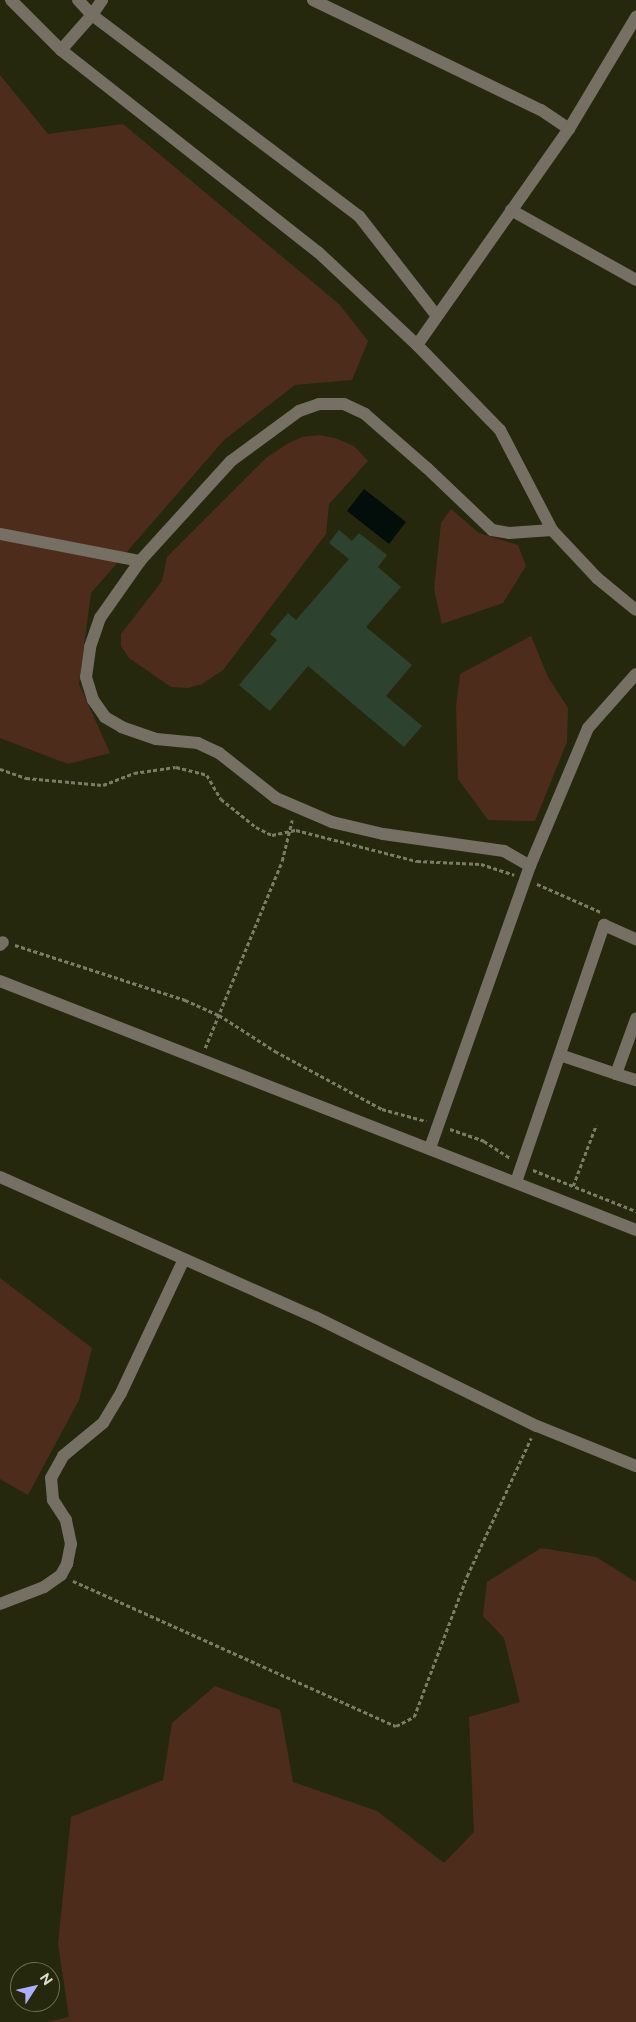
<!DOCTYPE html>
<style>
body{margin:0}
#map{position:relative;width:636px;height:2022px;overflow:hidden;background:#26280e;font-family:Raleway,sans-serif}
div>[style]{position:absolute}
[style*='--x']{left:calc(var(--x)*1px);top:calc(var(--y)*1px);width:calc(var(--w)*1px);rotate:calc(var(--a)*1deg)}
.green>*{inset:0;background:#4e2c1c}
.water>*{inset:0;background:#030e0b}
.building>*{inset:0;background:#2e432f}
.path>*{height:2.5px;margin-top:-1.25px;transform-origin:0;background:repeating-linear-gradient(90deg,#7a7c67 0 4px,transparent 0 6.5px)}
.minor>*{height:12px;margin:-6px;padding:0 6px;transform-origin:6px;border-radius:6px;background:#766f63}
span{translate:-50% -50%;white-space:nowrap;text-align:center;line-height:1.15;-webkit-text-stroke:5px #26280e;paint-order:stroke}
.north{position:absolute;left:10px;top:1962px;width:50px;height:50px;box-sizing:border-box;background:#26280e;border:1px solid #6e705a;border-radius:50%;rotate:55deg;font-size:14px;font-weight:700;line-height:20px;text-align:center;color:#dadccc}
.north::after{content:'';display:block;margin:auto;width:18px;height:22px;background:#aab0fc;clip-path:polygon(50% 0,100% 100%,50% 72%,0 100%)}
</style>
<div id="map">
<div class="green">
<div style="clip-path:polygon(0 75px,48px 134px,123px 124px,339px 304px,368px 341px,352px 380px,295px 385px,224px 440px,91px 593px,79px 684px,110px 753px,68px 764px,0 738px)"></div>
<div style="clip-path:polygon(319px 435px,335px 438px,354px 446px,368px 461px,329px 504px,326px 534px,223px 670px,202px 684px,188px 688px,171px 687px,129px 658px,121px 646px,121px 634px,162px 581px,167px 557px,266px 458px,287px 444px,302px 437px)"></div>
<div style="clip-path:polygon(451px 509px,479px 533px,518px 545px,526px 566px,503px 603px,442px 624px,434px 589px,441px 523px)"></div>
<div style="clip-path:polygon(531px 636px,548px 677px,568px 708px,567px 742px,535px 821px,488px 820px,458px 779px,456px 707px,460px 674px)"></div>
<div style="clip-path:polygon(0 1278px,92px 1348px,79px 1400px,28px 1495px,0 1479px)"></div>
<div style="clip-path:polygon(541px 1548px,596px 1557px,636px 1582px,636px 2022px,47px 2022px,69px 2017px,58px 1944px,71px 1817px,163px 1780px,172px 1723px,215px 1686px,280px 1710px,293px 1782px,377px 1811px,444px 1863px,474px 1832px,469px 1717px,520px 1702px,504px 1638px,483px 1616px,487px 1582px)"></div>
</div>
<div class="water">
<div style="clip-path:polygon(364px 489px,406px 522px,389px 544px,347px 511px)"></div>
</div>
<div class="building">
<div style="clip-path:polygon(339px 530px,352px 541px,359px 533px,387px 555px,378px 567px,401px 587px,366px 627px,412px 665px,386px 696px,422px 726px,404px 747px,308px 666px,270px 711px,239px 685px,277px 640px,270px 634px,288px 613px,296px 620px,349px 559px,329px 543px)"></div>
</div>
<div class="path">
<div style="--x:0;--y:769;--w:28;--a:19"></div>
<div style="--x:26;--y:778;--w:77;--a:5.2"></div>
<div style="--x:103;--y:785;--w:33;--a:-21"></div>
<div style="--x:134;--y:773;--w:42;--a:-8.1"></div>
<div style="--x:176;--y:767;--w:32;--a:14"></div>
<div style="--x:207;--y:775;--w:28;--a:60"></div>
<div style="--x:221;--y:799;--w:45;--a:38.7"></div>
<div style="--x:256;--y:827;--w:18;--a:27"></div>
<div style="--x:272;--y:835;--w:25;--a:-12"></div>
<div style="--x:296;--y:830;--w:125;--a:14.4"></div>
<div style="--x:417;--y:861;--w:64;--a:2.7"></div>
<div style="--x:481;--y:864;--w:35;--a:18"></div>
<div style="--x:537;--y:884;--w:70;--a:23.6"></div>
<div style="--x:15;--y:945;--w:179;--a:17.9"></div>
<div style="--x:185;--y:1000;--w:37;--a:24"></div>
<div style="--x:219;--y:1015;--w:67;--a:32.7"></div>
<div style="--x:275;--y:1051;--w:122;--a:28.5"></div>
<div style="--x:382;--y:1109;--w:46;--a:15.3"></div>
<div style="--x:205;--y:1048;--w:202;--a:-67.6"></div>
<div style="--x:282;--y:861;--w:42;--a:-76.3"></div>
<div style="--x:450;--y:1129;--w:36;--a:19"></div>
<div style="--x:484;--y:1141;--w:31;--a:33"></div>
<div style="--x:533;--y:1170;--w:111;--a:21.7"></div>
<div style="--x:573;--y:1186;--w:65;--a:-69.3"></div>
<div style="--x:73;--y:1581;--w:354;--a:24.2"></div>
<div style="--x:396;--y:1726;--w:20;--a:-27"></div>
<div style="--x:414;--y:1717;--w:151;--a:-69.4"></div>
<div style="--x:467;--y:1576;--w:152;--a:-65.1"></div>
</div>
<div class="minor">
<div style="--x:11;--y:0;--w:71;--a:45"></div>
<div style="--x:61;--y:50;--w:327;--a:38.2"></div>
<div style="--x:318;--y:252;--w:136;--a:43.2"></div>
<div style="--x:417;--y:345;--w:119;--a:45.7"></div>
<div style="--x:500;--y:430;--w:113;--a:62.5"></div>
<div style="--x:552;--y:530;--w:66;--a:46.8"></div>
<div style="--x:597;--y:578;--w:50;--a:39.4"></div>
<div style="--x:78;--y:0;--w:21;--a:47"></div>
<div style="--x:92;--y:15;--w:334;--a:37"></div>
<div style="--x:359;--y:216;--w:125;--a:52.1"></div>
<div style="--x:313;--y:0;--w:253;--a:25.8"></div>
<div style="--x:541;--y:110;--w:34;--a:34"></div>
<div style="--x:61;--y:50;--w:47;--a:-48.5"></div>
<div style="--x:92;--y:15;--w:18;--a:-56"></div>
<div style="--x:511;--y:210;--w:143;--a:29.2"></div>
<div style="--x:417;--y:345;--w:264;--a:-54.9"></div>
<div style="--x:569;--y:129;--w:131;--a:-59.1"></div>
<div style="--x:0;--y:534;--w:143;--a:10.9"></div>
<div style="--x:530;--y:866;--w:30;--a:-150"></div>
<div style="--x:504;--y:851;--w:122;--a:-172"></div>
<div style="--x:383;--y:834;--w:52;--a:-166.8"></div>
<div style="--x:332;--y:822;--w:61;--a:-156.8"></div>
<div style="--x:276;--y:798;--w:73;--a:-141.7"></div>
<div style="--x:219;--y:753;--w:23;--a:-155"></div>
<div style="--x:198;--y:743;--w:42;--a:-174.6"></div>
<div style="--x:156;--y:739;--w:36;--a:-161"></div>
<div style="--x:122;--y:727;--w:20;--a:-150"></div>
<div style="--x:105;--y:717;--w:21;--a:-125"></div>
<div style="--x:93;--y:700;--w:24;--a:-107"></div>
<div style="--x:86;--y:677;--w:30;--a:-82"></div>
<div style="--x:90;--y:647;--w:31;--a:-71"></div>
<div style="--x:100;--y:618;--w:70;--a:-54.9"></div>
<div style="--x:140;--y:561;--w:135;--a:-47.7"></div>
<div style="--x:231;--y:461;--w:84;--a:-36.3"></div>
<div style="--x:299;--y:411;--w:21;--a:-19"></div>
<div style="--x:319;--y:404;--w:25;--a:0"></div>
<div style="--x:344;--y:404;--w:23;--a:25"></div>
<div style="--x:365;--y:414;--w:82;--a:41.1"></div>
<div style="--x:427;--y:468;--w:90;--a:43.6"></div>
<div style="--x:492;--y:530;--w:17;--a:10"></div>
<div style="--x:509;--y:533;--w:43;--a:-4"></div>
<div style="--x:0;--y:945;--w:4;--a:-45"></div>
<div style="--x:0;--y:981;--w:683;--a:21.38"></div>
<div style="--x:560;--y:1055;--w:59;--a:18.7"></div>
<div style="--x:616;--y:1074;--w:59;--a:-70"></div>
<div style="--x:616;--y:1074;--w:21;--a:17"></div>
<div style="--x:430;--y:1148;--w:299;--a:-70.5"></div>
<div style="--x:530;--y:866;--w:150;--a:-67.2"></div>
<div style="--x:588;--y:728;--w:72;--a:-48.4"></div>
<div style="--x:0;--y:1177;--w:345;--a:24"></div>
<div style="--x:315;--y:1317;--w:247;--a:26.2"></div>
<div style="--x:537;--y:1426;--w:107;--a:22"></div>
<div style="--x:516;--y:1182;--w:272;--a:-71.1"></div>
<div style="--x:604;--y:925;--w:35;--a:24"></div>
<div style="--x:0;--y:1604;--w:47;--a:-21.1"></div>
<div style="--x:44;--y:1587;--w:21;--a:-35"></div>
<div style="--x:61;--y:1575;--w:13;--a:-61"></div>
<div style="--x:67;--y:1564;--w:20;--a:-79"></div>
<div style="--x:71;--y:1544;--w:25;--a:-102"></div>
<div style="--x:66;--y:1520;--w:24;--a:-123"></div>
<div style="--x:53;--y:1500;--w:22;--a:-95"></div>
<div style="--x:51;--y:1478;--w:25;--a:-61"></div>
<div style="--x:63;--y:1456;--w:52;--a:-39.5"></div>
<div style="--x:103;--y:1423;--w:35;--a:-59"></div>
<div style="--x:121;--y:1393;--w:148;--a:-64.8"></div>
</div>
<div class="north">N</div>
</div>
